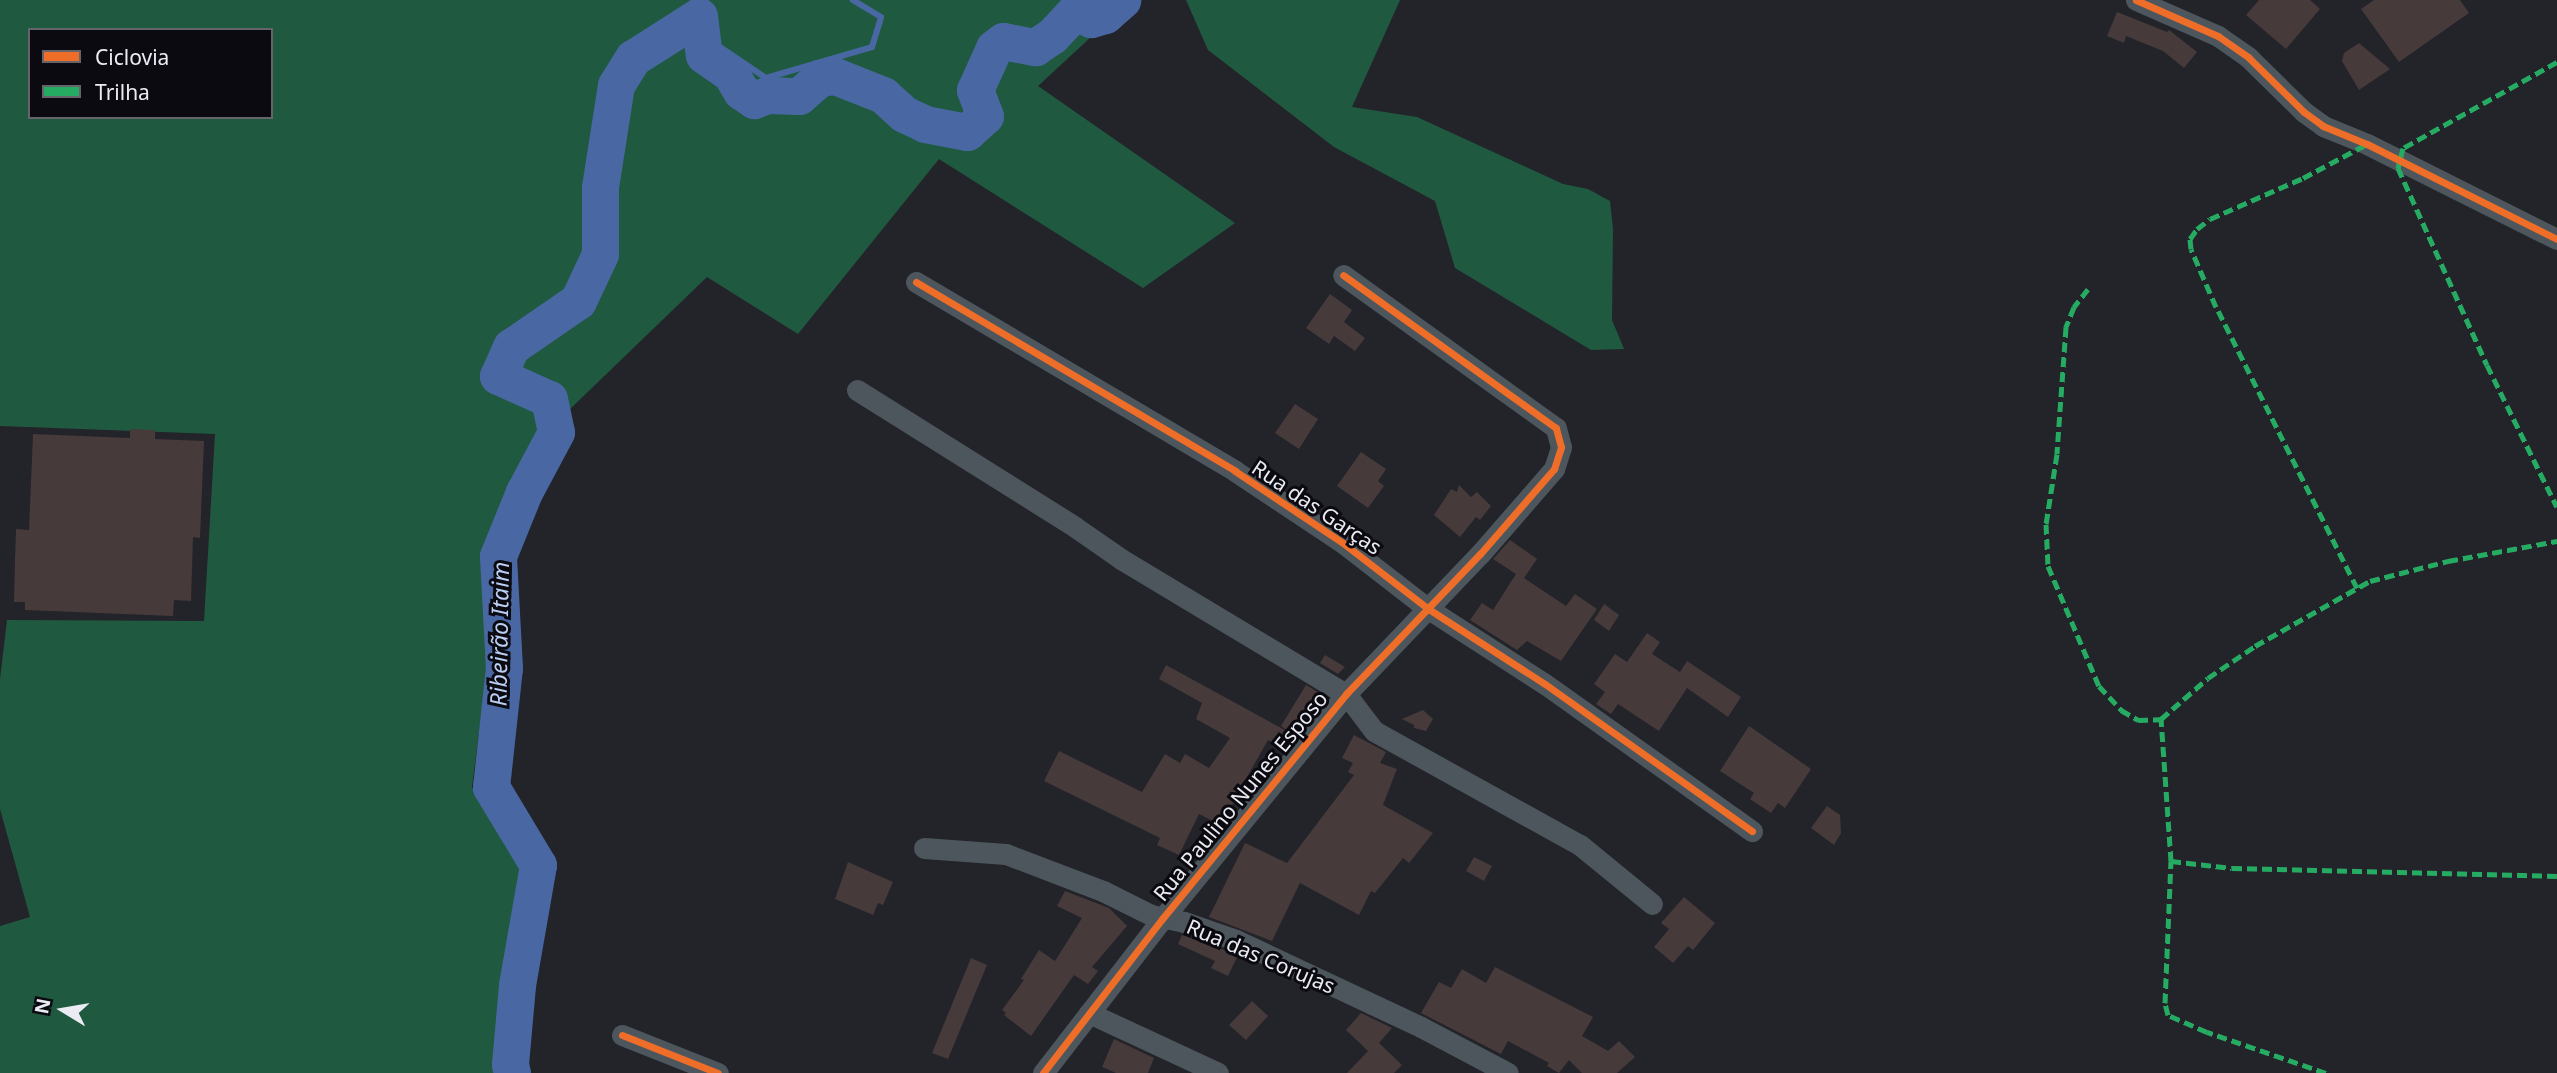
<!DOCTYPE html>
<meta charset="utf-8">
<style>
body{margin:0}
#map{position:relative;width:2557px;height:1073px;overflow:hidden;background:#23232a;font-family:"Noto Sans",sans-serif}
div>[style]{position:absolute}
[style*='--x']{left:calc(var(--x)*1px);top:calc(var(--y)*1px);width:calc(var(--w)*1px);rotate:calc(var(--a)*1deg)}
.forest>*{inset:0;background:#1f5a40}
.stream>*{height:6px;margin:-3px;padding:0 3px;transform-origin:3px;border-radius:3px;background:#4968a3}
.river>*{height:37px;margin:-18.5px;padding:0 18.5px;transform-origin:18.5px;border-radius:18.5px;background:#4968a3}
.building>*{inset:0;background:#463a3a}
.street>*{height:21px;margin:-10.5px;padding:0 10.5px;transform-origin:10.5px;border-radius:10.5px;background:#4c565c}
.quiet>*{height:5px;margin-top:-2.5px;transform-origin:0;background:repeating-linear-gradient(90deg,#26ab63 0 10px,transparent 0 15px)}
.cycleway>*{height:7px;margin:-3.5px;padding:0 3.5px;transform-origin:3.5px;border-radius:3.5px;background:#ee6e29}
span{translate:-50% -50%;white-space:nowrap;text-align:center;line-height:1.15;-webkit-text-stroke:6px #0b0a10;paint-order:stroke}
.street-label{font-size:21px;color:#ebebf4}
.water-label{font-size:23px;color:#bbcff4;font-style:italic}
.legend{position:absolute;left:28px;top:28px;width:245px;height:91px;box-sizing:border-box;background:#0b0a10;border:2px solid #65646b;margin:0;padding:9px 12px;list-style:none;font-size:21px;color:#ebebf4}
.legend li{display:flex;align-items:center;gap:14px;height:35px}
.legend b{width:35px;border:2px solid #65646b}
.north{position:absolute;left:28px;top:975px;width:70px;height:70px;-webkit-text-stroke:5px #0b0a10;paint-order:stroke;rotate:281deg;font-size:19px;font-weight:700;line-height:28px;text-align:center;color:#ebebf4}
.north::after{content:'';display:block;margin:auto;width:24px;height:32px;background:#ebebf4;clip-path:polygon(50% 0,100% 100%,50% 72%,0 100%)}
</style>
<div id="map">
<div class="forest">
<div style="clip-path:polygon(evenodd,0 0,1131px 0,1038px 86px,1235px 223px,1143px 288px,939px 159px,798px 334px,707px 277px,540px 438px,484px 557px,488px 662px,472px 787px,522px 866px,498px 1073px,0 1073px,0 926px,30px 917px,0 809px,0 679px,7px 620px,204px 621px,215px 434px,0 426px,0 0,30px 30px,271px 30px,271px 117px,30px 117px,30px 30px)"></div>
<div style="clip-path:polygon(1186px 0,1400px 0,1352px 107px,1417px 117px,1563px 184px,1588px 189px,1610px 201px,1613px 229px,1612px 320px,1624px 349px,1591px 350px,1455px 268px,1435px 201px,1334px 147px,1208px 50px)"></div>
</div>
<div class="stream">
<div style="--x:697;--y:0;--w:16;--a:83"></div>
<div style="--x:699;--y:16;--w:31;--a:61"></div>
<div style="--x:714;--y:43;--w:63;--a:33.9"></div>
<div style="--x:766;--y:78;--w:110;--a:-16.3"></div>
<div style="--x:872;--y:47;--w:31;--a:-73"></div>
<div style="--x:881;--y:17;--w:33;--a:-149"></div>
</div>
<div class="river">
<div style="--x:512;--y:1073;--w:9;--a:-103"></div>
<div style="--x:510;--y:1064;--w:79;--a:-84.9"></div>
<div style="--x:517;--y:985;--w:122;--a:-80.1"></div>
<div style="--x:538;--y:865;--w:91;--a:-121.1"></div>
<div style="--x:491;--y:787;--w:120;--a:-83.8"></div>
<div style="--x:504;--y:668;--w:112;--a:-93.1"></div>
<div style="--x:498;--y:556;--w:69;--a:-67.9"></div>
<div style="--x:524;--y:492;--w:68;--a:-61.9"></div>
<div style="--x:556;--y:432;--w:34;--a:-102"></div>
<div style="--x:549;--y:399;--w:56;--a:-155.7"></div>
<div style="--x:498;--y:376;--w:32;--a:-66"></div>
<div style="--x:511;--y:347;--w:81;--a:-34.5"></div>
<div style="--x:578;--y:301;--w:52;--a:-64.9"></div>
<div style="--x:600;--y:254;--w:67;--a:-90"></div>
<div style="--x:600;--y:187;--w:103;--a:-81.1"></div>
<div style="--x:616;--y:85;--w:32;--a:-58"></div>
<div style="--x:633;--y:58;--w:78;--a:-32.5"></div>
<div style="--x:699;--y:16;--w:39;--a:83"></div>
<div style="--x:704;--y:55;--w:33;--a:35"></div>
<div style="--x:731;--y:74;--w:20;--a:60"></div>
<div style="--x:741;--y:91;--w:16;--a:35"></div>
<div style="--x:754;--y:100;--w:14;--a:-21"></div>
<div style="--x:767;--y:95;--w:32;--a:2"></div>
<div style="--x:799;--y:96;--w:28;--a:-41"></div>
<div style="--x:820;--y:78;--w:15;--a:-8"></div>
<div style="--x:835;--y:76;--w:52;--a:21.6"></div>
<div style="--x:883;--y:95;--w:28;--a:42"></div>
<div style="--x:904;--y:114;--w:23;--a:25"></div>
<div style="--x:925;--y:124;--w:43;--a:10.8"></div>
<div style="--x:967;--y:132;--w:24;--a:-42"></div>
<div style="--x:985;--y:116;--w:28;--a:-111"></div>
<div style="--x:975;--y:90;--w:46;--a:-65.7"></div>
<div style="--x:994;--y:48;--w:11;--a:-38"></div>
<div style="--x:1003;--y:41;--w:33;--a:11"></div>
<div style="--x:1035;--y:47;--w:20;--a:-33"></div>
<div style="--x:1052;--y:36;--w:34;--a:-47"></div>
<div style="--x:1075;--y:11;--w:18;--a:27"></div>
<div style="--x:1091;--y:19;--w:15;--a:-16"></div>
<div style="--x:1105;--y:15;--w:23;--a:-41"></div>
</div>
<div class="building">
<div style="clip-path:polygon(2259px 0,2310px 0,2320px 9px,2286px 49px,2246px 15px)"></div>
<div style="clip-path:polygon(2374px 0,2460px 0,2469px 13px,2399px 62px,2361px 9px)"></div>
<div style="clip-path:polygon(2117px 12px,2167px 32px,2169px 30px,2197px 52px,2184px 68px,2163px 51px,2126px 36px,2124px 43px,2107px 36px)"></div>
<div style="clip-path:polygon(2359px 43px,2390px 69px,2359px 90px,2342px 61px,2344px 53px)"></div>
<div style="clip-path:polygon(1330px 294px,1352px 310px,1344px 322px,1365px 338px,1355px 351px,1334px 336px,1329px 344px,1306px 328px)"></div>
<div style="clip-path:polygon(1295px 404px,1318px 419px,1299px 449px,1275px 433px)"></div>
<div style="clip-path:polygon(130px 429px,155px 430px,155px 439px,204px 441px,200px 538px,193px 537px,191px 601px,174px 600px,173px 616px,25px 610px,25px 602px,14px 602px,15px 560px,16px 529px,29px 530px,33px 434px,130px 438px)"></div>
<div style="clip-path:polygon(1361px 452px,1386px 469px,1378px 481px,1384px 486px,1368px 508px,1337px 486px)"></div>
<div style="clip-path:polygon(1459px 485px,1471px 497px,1477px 492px,1491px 506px,1480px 520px,1476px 517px,1460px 537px,1434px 515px,1451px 489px,1457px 492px)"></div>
<div style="clip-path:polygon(1510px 540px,1537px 559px,1524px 578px,1566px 606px,1575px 594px,1597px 609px,1561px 661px,1527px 641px,1517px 650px,1470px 620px,1482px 603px,1493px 610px,1516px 574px,1493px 559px)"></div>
<div style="clip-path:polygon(1604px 604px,1619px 615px,1609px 631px,1594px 620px)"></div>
<div style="clip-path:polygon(1647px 633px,1660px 642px,1652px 654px,1680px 672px,1687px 661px,1741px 697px,1728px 717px,1687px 688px,1659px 731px,1618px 704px,1611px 714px,1596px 704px,1605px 692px,1594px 684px,1615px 654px,1627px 662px)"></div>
<div style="clip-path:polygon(1325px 655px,1345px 667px,1338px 674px,1320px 663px)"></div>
<div style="clip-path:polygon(1166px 665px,1292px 734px,1281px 747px,1268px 740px,1247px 777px,1253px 780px,1217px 823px,1199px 814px,1179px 855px,1157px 845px,1160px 838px,1044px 781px,1059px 751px,1142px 792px,1165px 754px,1180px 763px,1185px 754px,1209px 768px,1230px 738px,1196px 719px,1202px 703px,1159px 679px)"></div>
<div style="clip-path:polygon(1306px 685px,1321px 694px,1289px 732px,1281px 726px)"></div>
<div style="clip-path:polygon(1423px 710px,1433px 719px,1426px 731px,1414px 728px,1414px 725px,1402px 719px)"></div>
<div style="clip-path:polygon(1749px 726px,1811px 769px,1785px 808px,1778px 803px,1771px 813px,1750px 799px,1754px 793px,1720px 771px)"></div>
<div style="clip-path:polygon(1354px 735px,1386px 752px,1380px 763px,1397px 769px,1383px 805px,1433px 833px,1409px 863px,1403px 858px,1375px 893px,1371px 891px,1359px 915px,1300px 883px,1272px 941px,1209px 917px,1245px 843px,1287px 863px,1354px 775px,1348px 772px,1353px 763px,1342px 758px)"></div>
<div style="clip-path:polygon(1827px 806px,1840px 815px,1841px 833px,1834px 845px,1811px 828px)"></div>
<div style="clip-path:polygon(1474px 857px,1492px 866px,1484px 881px,1466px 871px)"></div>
<div style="clip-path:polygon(848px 862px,893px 882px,883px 905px,878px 903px,873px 915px,835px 899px)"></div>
<div style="clip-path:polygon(1065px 891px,1109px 908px,1127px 926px,1092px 967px,1098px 971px,1088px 984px,1074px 975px,1031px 1036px,1004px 1015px,1006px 1013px,1002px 1010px,1024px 980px,1021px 979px,1039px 950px,1055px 961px,1082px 918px,1057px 906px)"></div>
<div style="clip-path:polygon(1684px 897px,1715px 923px,1693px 950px,1688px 946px,1673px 963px,1654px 947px,1669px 929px,1661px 923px)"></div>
<div style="clip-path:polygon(1182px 935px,1238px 955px,1228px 976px,1211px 968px,1215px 961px,1178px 944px)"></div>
<div style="clip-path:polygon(971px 958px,987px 965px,948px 1059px,932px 1053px)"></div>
<div style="clip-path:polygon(1495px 967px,1593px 1017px,1582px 1036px,1608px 1051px,1619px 1041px,1635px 1057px,1617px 1073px,1582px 1073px,1569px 1060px,1559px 1073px,1547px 1066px,1549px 1063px,1508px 1041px,1501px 1054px,1421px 1013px,1439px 982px,1451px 988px,1462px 969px,1486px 983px)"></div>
<div style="clip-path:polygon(1252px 1001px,1268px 1016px,1246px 1040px,1229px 1025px)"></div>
<div style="clip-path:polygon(1361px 1013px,1392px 1028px,1379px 1043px,1402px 1065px,1394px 1073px,1347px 1073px,1368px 1051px,1346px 1030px)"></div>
<div style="clip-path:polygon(1114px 1039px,1154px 1058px,1148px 1073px,1116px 1073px,1102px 1067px)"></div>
</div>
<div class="street">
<div style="--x:2136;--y:0;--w:90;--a:23.7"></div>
<div style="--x:2218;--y:36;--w:37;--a:35"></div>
<div style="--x:2248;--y:57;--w:78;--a:44.5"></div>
<div style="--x:2304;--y:112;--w:24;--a:36"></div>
<div style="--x:2323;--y:126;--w:48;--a:22.2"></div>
<div style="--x:2367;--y:144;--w:212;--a:26.6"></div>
<div style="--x:916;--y:282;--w:371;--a:30.6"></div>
<div style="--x:1235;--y:471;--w:130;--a:33.7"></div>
<div style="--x:1343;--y:543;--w:106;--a:37.7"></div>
<div style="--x:1427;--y:608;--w:140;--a:32.8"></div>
<div style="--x:1545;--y:684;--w:254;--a:35.4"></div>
<div style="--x:857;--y:390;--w:257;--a:32.1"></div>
<div style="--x:1075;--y:527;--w:56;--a:34.8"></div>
<div style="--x:1121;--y:559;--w:262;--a:31"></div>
<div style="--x:1346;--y:694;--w:46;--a:52.9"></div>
<div style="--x:1374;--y:731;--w:235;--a:29"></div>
<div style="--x:1580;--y:845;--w:93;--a:39.3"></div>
<div style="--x:924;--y:848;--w:82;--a:4.2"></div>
<div style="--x:1006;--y:854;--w:104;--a:20.9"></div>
<div style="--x:1103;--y:891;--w:54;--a:26.6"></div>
<div style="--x:1151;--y:915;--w:34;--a:12"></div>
<div style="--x:1184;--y:922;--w:55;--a:19.1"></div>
<div style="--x:1236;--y:940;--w:204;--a:25.2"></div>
<div style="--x:1421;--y:1027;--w:98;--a:27.9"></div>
<div style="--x:1089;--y:1013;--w:142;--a:24.9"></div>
<div style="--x:622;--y:1035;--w:103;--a:21.6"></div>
<div style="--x:1043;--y:1073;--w:195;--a:-52.3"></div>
<div style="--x:1162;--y:919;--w:291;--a:-50.7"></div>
<div style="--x:1346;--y:694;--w:194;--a:-46.3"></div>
<div style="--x:1480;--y:554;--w:113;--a:-49"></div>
<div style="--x:1554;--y:469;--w:23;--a:-72"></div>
<div style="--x:1561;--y:447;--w:20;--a:-105"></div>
<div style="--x:1556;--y:428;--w:262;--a:-144.3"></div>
</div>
<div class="quiet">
<div style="--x:2557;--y:62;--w:176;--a:150.8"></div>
<div style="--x:2403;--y:148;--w:21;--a:104"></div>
<div style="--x:2398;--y:168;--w:216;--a:65.7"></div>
<div style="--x:2487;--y:365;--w:158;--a:63.8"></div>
<div style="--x:2088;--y:289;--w:23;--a:128"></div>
<div style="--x:2074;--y:307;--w:22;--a:112"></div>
<div style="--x:2066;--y:327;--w:127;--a:94.1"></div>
<div style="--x:2057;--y:454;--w:71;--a:98.9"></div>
<div style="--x:2046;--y:524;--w:42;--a:87.3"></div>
<div style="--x:2048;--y:566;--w:130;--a:67"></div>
<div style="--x:2099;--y:686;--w:33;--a:47"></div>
<div style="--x:2121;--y:710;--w:20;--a:30"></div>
<div style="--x:2138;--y:720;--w:23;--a:-2"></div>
<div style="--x:2357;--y:588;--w:314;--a:-116.6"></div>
<div style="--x:2216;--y:307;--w:63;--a:-113.3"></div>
<div style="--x:2191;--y:249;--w:10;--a:-96"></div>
<div style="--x:2190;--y:239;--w:12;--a:-55"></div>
<div style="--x:2197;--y:229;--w:16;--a:-38"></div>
<div style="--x:2210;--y:219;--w:102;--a:-23.8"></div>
<div style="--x:2303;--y:178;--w:72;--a:-28"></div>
<div style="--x:2171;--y:861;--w:61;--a:6.5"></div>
<div style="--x:2232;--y:868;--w:325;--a:1.4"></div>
<div style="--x:2326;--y:1073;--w:126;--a:-161"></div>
<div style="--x:2207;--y:1032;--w:43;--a:-156.4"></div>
<div style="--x:2168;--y:1015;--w:12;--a:-104"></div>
<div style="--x:2165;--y:1003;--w:142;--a:-87.6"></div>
<div style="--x:2171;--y:861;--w:142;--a:-94"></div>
<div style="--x:2161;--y:719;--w:62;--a:-41.1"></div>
<div style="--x:2208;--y:678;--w:57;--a:-34.2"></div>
<div style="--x:2255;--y:646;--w:132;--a:-29.5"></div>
<div style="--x:2370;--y:581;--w:81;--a:-14.4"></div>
<div style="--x:2448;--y:561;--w:111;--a:-10.4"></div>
</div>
<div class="cycleway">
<div style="--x:2136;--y:0;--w:90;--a:23.7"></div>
<div style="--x:2218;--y:36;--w:37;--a:35"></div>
<div style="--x:2248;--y:57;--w:78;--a:44.5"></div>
<div style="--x:2304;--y:112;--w:24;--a:36"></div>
<div style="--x:2323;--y:126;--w:48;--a:22.2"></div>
<div style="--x:2367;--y:144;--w:212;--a:26.6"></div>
<div style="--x:916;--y:282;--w:371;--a:30.6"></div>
<div style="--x:1235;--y:471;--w:130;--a:33.7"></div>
<div style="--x:1343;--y:543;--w:106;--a:37.7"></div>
<div style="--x:1427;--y:608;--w:140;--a:32.8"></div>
<div style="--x:1545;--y:684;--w:254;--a:35.4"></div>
<div style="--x:622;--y:1035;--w:103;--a:21.6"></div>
<div style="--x:1043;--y:1073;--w:195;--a:-52.3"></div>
<div style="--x:1162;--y:919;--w:291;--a:-50.7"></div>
<div style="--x:1346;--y:694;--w:194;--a:-46.3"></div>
<div style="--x:1480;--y:554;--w:113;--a:-49"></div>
<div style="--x:1554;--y:469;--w:23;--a:-72"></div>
<div style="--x:1561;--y:447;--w:20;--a:-105"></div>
<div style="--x:1556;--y:428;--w:262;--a:-144.3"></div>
</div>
<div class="street-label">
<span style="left:1317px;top:507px;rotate:34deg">Rua das Garças</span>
<span style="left:1240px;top:796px;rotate:-51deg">Rua Paulino Nunes Esposo</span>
<span style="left:1261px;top:956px;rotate:23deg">Rua das Corujas</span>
</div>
<div class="water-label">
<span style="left:499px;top:634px;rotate:-89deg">Ribeirão Itaim</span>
</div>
<ul class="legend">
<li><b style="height:9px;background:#ee6e29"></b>Ciclovia</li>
<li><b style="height:9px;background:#26ab63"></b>Trilha</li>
</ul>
<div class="north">N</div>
</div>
